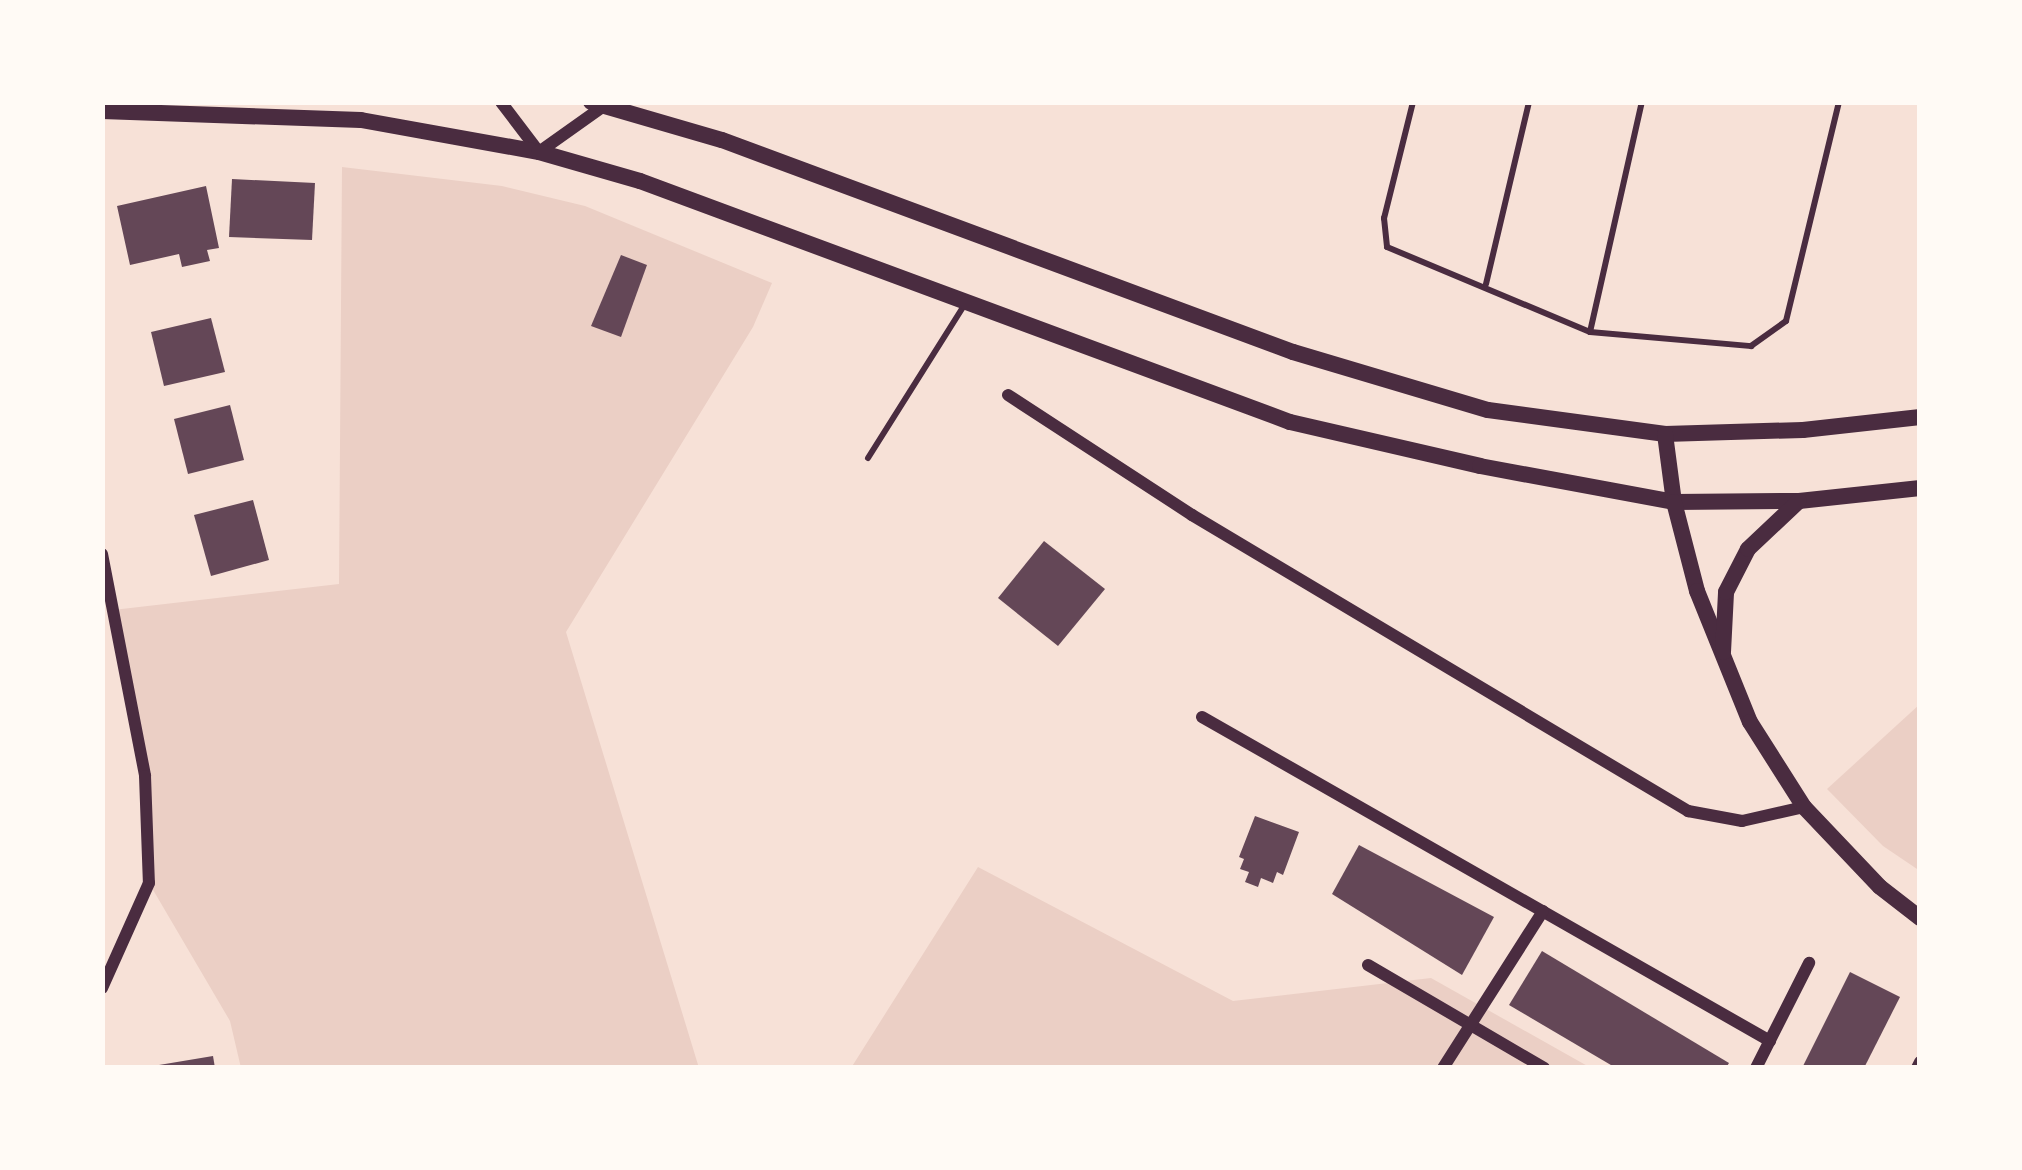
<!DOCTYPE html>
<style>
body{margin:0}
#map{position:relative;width:2022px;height:1170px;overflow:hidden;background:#f7e1d7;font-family:"Varela Round",sans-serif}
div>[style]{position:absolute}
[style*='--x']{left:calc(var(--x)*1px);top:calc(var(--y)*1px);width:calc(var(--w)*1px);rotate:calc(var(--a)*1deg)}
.green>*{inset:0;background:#ebcfc5}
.building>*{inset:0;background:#644757}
.path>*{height:6px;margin:-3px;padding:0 3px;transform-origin:3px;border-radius:3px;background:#4a2c40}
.service>*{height:6px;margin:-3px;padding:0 3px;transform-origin:3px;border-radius:3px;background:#4a2c40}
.minor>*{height:12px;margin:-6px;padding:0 6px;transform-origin:6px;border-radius:6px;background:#4a2c40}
.tertiary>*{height:16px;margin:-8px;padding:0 8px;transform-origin:8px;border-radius:8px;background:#4a2c40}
span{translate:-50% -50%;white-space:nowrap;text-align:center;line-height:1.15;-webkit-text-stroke:9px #fffaf5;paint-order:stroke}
.frame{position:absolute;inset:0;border:105px solid #fffaf5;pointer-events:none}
</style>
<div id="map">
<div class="green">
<div style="clip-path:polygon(342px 167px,502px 186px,585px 206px,772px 283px,753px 327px,566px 632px,699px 1068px,241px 1068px,230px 1021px,149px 883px,145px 776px,113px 610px,339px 584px)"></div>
<div style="clip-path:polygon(1920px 704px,1920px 871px,1883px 846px,1827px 789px)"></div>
<div style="clip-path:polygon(978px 867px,1233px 1001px,1431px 978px,1591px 1068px,851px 1068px)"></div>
</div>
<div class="building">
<div style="clip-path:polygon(232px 179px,315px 183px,312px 240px,229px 237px)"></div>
<div style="clip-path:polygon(206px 186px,219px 248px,207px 250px,210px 261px,182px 267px,179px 254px,130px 265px,117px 206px)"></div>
<div style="clip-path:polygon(621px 255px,647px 265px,621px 337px,591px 326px)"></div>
<div style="clip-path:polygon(211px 318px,225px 372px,164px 386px,151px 332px)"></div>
<div style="clip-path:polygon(230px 405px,244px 460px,188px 474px,174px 419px)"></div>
<div style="clip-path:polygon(253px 500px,269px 560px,211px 576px,194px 515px)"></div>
<div style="clip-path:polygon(1044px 541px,1105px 589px,1058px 646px,998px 598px)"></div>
<div style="clip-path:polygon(1255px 816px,1299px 832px,1283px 875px,1277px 872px,1273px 883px,1261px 878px,1258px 887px,1245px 882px,1249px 872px,1240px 869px,1244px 859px,1239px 857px)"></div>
<div style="clip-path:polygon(1359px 845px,1494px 917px,1462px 975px,1332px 894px)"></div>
<div style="clip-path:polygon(1542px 951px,1729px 1063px,1726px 1068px,1616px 1068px,1509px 1005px)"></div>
<div style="clip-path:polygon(1850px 972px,1900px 997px,1864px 1068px,1802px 1068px)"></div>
<div style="clip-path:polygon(213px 1056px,215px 1068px,153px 1068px,153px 1066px)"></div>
</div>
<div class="path">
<div style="--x:1413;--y:102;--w:120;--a:104"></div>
<div style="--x:1384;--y:218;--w:29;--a:84"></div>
<div style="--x:1387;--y:247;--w:220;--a:22.7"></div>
<div style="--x:1590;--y:332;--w:162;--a:5"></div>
<div style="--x:1751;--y:346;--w:43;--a:-35.5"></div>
<div style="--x:1786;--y:321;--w:225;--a:-76.4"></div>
<div style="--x:1486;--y:284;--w:187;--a:-76.7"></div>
<div style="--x:1590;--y:332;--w:236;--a:-77.3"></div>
</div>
<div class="service">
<div style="--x:868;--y:458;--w:182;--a:-57.8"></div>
</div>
<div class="minor">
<div style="--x:501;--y:102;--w:63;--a:52.8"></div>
<div style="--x:539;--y:152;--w:85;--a:-35.4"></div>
<div style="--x:1008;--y:395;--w:220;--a:33.1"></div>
<div style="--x:1192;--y:515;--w:578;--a:30.83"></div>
<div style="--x:1688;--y:811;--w:55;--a:10.5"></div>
<div style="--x:1742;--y:821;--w:64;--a:-12.7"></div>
<div style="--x:102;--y:554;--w:226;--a:79"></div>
<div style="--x:145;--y:776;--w:107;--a:87.9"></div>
<div style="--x:149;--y:883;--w:115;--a:114.1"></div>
<div style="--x:1202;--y:717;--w:654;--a:29.7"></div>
<div style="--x:1368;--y:965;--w:204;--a:30.3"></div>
<div style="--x:1443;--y:1068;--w:186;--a:-57.5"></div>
<div style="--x:1756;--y:1068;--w:118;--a:-63.2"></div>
<div style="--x:1917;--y:1068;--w:7;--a:-63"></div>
</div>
<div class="tertiary">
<div style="--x:591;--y:102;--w:136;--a:16.2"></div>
<div style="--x:722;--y:140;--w:609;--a:20.37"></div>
<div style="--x:1293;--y:352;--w:203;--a:16.6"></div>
<div style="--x:1488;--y:410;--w:179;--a:7.7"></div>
<div style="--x:1665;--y:434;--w:138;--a:-1.7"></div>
<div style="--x:1803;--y:430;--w:118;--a:-6.3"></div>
<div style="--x:102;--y:111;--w:259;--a:2"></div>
<div style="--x:361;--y:120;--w:181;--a:10.2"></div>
<div style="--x:539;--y:152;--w:105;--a:16"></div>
<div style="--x:640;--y:181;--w:693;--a:20.34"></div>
<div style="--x:1290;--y:422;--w:195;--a:13"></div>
<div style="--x:1480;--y:466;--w:197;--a:10.5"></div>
<div style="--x:1674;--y:502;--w:125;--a:-0.5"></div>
<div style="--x:1799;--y:501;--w:122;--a:-6.1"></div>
<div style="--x:1665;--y:434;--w:69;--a:82.5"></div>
<div style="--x:1674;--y:502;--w:92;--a:75.5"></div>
<div style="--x:1697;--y:591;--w:141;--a:68"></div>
<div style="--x:1750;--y:722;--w:101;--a:57.6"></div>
<div style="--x:1804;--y:807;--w:110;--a:46.5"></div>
<div style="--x:1880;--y:887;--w:51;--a:37.8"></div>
<div style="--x:1723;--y:652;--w:60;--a:-87.1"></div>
<div style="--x:1726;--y:592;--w:48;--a:-62.9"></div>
<div style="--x:1748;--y:549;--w:70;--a:-43.3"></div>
</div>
<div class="frame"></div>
</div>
